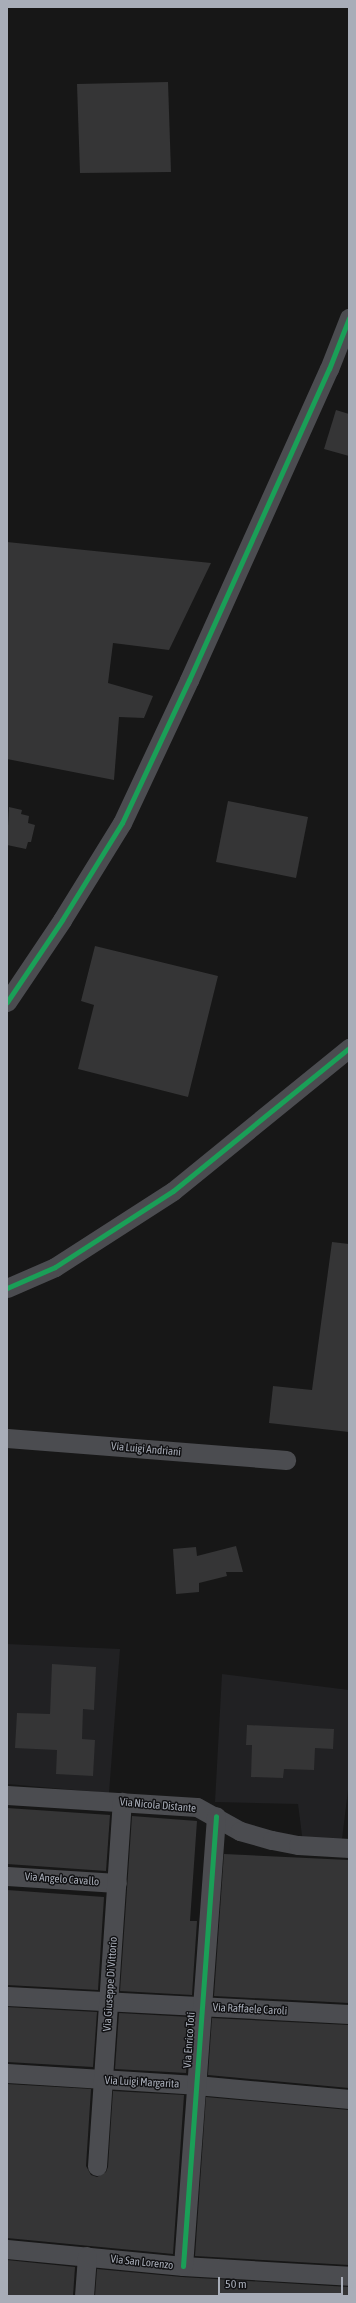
<!DOCTYPE html>
<style>
body{margin:0}
#map{position:relative;width:356px;height:2303px;overflow:hidden;background:#171717;font-family:"Asap Condensed",sans-serif}
div>[style]{position:absolute}
[style*='--x']{left:calc(var(--x)*1px);top:calc(var(--y)*1px);width:calc(var(--w)*1px);rotate:calc(var(--a)*1deg)}
.built>*{inset:0;background:#212123}
.building>*{inset:0;background:#353536}
.minor>*{height:19px;margin:-9.5px;padding:0 9.5px;transform-origin:9.5px;border-radius:9.5px;background:#4b4c50}
.cycleway>*{height:5px;margin:-2.5px;padding:0 2.5px;transform-origin:2.5px;border-radius:2.5px;background:#1a9f57}
span{translate:-50% -50%;white-space:nowrap;text-align:center;line-height:1.15;-webkit-text-stroke:3px #111113;paint-order:stroke}
.street-label{font-size:11px;color:#a8adb8}
.frame{position:absolute;inset:0;border:8px solid #a8adb8;pointer-events:none}
.scale{position:absolute;left:218px;top:2277px;width:125px;height:18px;box-sizing:border-box;border:2px solid #a8adb8;border-top:0;padding-left:5px;font-size:12px;line-height:14px;white-space:nowrap;color:#a8adb8;-webkit-text-stroke:3px #111113;paint-order:stroke}
</style>
<div id="map">
<div class="built">
<div style="clip-path:polygon(7px 1644px,120px 1649px,109px 1793px,7px 1784px)"></div>
<div style="clip-path:polygon(222px 1674px,349px 1690px,349px 1782px,342px 1839px,303px 1843px,298px 1804px,215px 1802px)"></div>
</div>
<div class="building">
<div style="clip-path:polygon(168px 82px,171px 172px,80px 173px,77px 84px)"></div>
<div style="clip-path:polygon(336px 410px,349px 414px,349px 456px,324px 449px)"></div>
<div style="clip-path:polygon(7px 542px,211px 563px,169px 650px,113px 643px,108px 683px,153px 696px,144px 718px,119px 717px,114px 780px,7px 759px)"></div>
<div style="clip-path:polygon(228px 801px,308px 817px,296px 878px,216px 862px)"></div>
<div style="clip-path:polygon(9px 807px,22px 810px,21px 814px,29px 816px,28px 823px,35px 825px,31px 842px,28px 842px,26px 849px,7px 845px)"></div>
<div style="clip-path:polygon(95px 946px,218px 976px,188px 1097px,78px 1069px,94px 1005px,81px 1001px)"></div>
<div style="clip-path:polygon(332px 1242px,349px 1244px,349px 1432px,269px 1423px,273px 1386px,312px 1390px)"></div>
<div style="clip-path:polygon(236px 1546px,243px 1572px,226px 1572px,227px 1576px,199px 1583px,199px 1592px,176px 1594px,173px 1549px,196px 1547px,197px 1556px)"></div>
<div style="clip-path:polygon(52px 1664px,96px 1667px,94px 1710px,83px 1709px,82px 1739px,95px 1740px,93px 1776px,56px 1774px,57px 1750px,15px 1748px,17px 1713px,50px 1714px)"></div>
<div style="clip-path:polygon(247px 1725px,334px 1729px,333px 1749px,315px 1748px,314px 1770px,284px 1769px,283px 1778px,251px 1777px,252px 1745px,246px 1745px)"></div>
<div style="clip-path:polygon(7px 1808px,110px 1815px,106px 1871px,7px 1864px)"></div>
<div style="clip-path:polygon(132px 1816px,197px 1821px,190px 1921px,197px 1921px,192px 1995px,120px 1991px)"></div>
<div style="clip-path:polygon(224px 1854px,349px 1860px,349px 2003px,214px 1996px)"></div>
<div style="clip-path:polygon(7px 1890px,104px 1897px,98px 1990px,7px 1985px)"></div>
<div style="clip-path:polygon(7px 2007px,97px 2012px,93px 2067px,7px 2062px)"></div>
<div style="clip-path:polygon(119px 2013px,190px 2017px,186px 2073px,115px 2069px)"></div>
<div style="clip-path:polygon(212px 2018px,349px 2025px,349px 2088px,208px 2075px)"></div>
<div style="clip-path:polygon(7px 2084px,91px 2089px,86px 2166px,91px 2175px,97px 2177px,106px 2172px,108px 2167px,113px 2091px,184px 2095px,173px 2254px,7px 2238px)"></div>
<div style="clip-path:polygon(206px 2097px,349px 2110px,349px 2265px,195px 2256px)"></div>
<div style="clip-path:polygon(7px 2260px,75px 2267px,73px 2296px,7px 2296px)"></div>
<div style="clip-path:polygon(97px 2269px,182px 2277px,349px 2287px,349px 2296px,95px 2296px)"></div>
</div>
<div class="minor">
<div style="--x:7;--y:1002;--w:99;--a:-56.1"></div>
<div style="--x:62;--y:920;--w:114;--a:-58.3"></div>
<div style="--x:122;--y:823;--w:158;--a:-64.9"></div>
<div style="--x:189;--y:680;--w:341;--a:-65.8"></div>
<div style="--x:329;--y:369;--w:55;--a:-68.6"></div>
<div style="--x:7;--y:1288;--w:52;--a:-23.6"></div>
<div style="--x:55;--y:1267;--w:140;--a:-32.8"></div>
<div style="--x:173;--y:1191;--w:227;--a:-39.1"></div>
<div style="--x:7;--y:1438;--w:280;--a:4.5"></div>
<div style="--x:7;--y:1795;--w:190;--a:3.6"></div>
<div style="--x:197;--y:1807;--w:49;--a:29.2"></div>
<div style="--x:240;--y:1831;--w:33;--a:16"></div>
<div style="--x:272;--y:1840;--w:26;--a:11"></div>
<div style="--x:298;--y:1845;--w:51;--a:3.4"></div>
<div style="--x:7;--y:1876;--w:110;--a:3.6"></div>
<div style="--x:7;--y:1996;--w:342;--a:3"></div>
<div style="--x:7;--y:2073;--w:189;--a:3.6"></div>
<div style="--x:196;--y:2085;--w:154;--a:5.2"></div>
<div style="--x:97;--y:2166;--w:365;--a:-86.1"></div>
<div style="--x:7;--y:2249;--w:177;--a:5.5"></div>
<div style="--x:183;--y:2266;--w:166;--a:3.4"></div>
<div style="--x:183;--y:2266;--w:451;--a:-85.8"></div>
<div style="--x:84;--y:2296;--w:40;--a:-85.7"></div>
</div>
<div class="cycleway">
<div style="--x:7;--y:1002;--w:99;--a:-56.1"></div>
<div style="--x:62;--y:920;--w:114;--a:-58.3"></div>
<div style="--x:122;--y:823;--w:158;--a:-64.9"></div>
<div style="--x:189;--y:680;--w:341;--a:-65.8"></div>
<div style="--x:329;--y:369;--w:55;--a:-68.6"></div>
<div style="--x:7;--y:1288;--w:52;--a:-23.6"></div>
<div style="--x:55;--y:1267;--w:140;--a:-32.8"></div>
<div style="--x:173;--y:1191;--w:227;--a:-39.1"></div>
<div style="--x:183;--y:2266;--w:451;--a:-85.8"></div>
</div>
<div class="street-label">
<span style="left:146px;top:1449px;rotate:5deg">Via Luigi Andriani</span>
<span style="left:158px;top:1805px;rotate:5deg">Via Nicola Distante</span>
<span style="left:62px;top:1879px;rotate:4deg">Via Angelo Cavallo</span>
<span style="left:110px;top:1984px;rotate:-86deg">Via Giuseppe Di Vittorio</span>
<span style="left:250px;top:2009px;rotate:3deg">Via Raffaele Caroli</span>
<span style="left:189px;top:2040px;rotate:-86deg">Via Enrico Toti</span>
<span style="left:142px;top:2082px;rotate:3deg">Via Luigi Margarita</span>
<span style="left:142px;top:2262px;rotate:6deg">Via San Lorenzo</span>
</div>
<div class="frame"></div>
<div class="scale">50 m</div>
</div>
